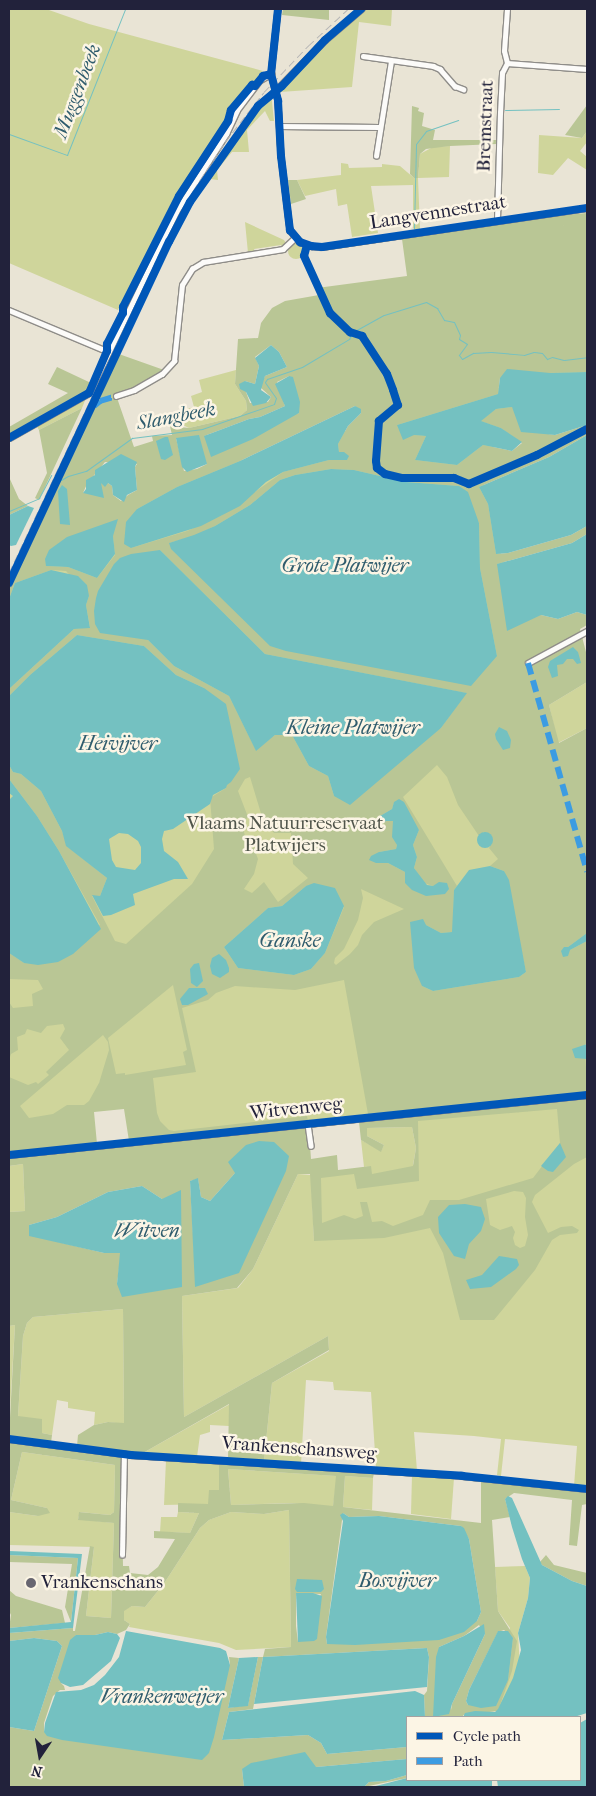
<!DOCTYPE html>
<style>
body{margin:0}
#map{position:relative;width:596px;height:1796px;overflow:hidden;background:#e9e4d5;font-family:"IM FELL French Canon",serif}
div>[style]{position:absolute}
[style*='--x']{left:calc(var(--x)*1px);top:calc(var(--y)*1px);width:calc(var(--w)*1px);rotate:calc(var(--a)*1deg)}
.green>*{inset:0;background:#cfd59b}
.round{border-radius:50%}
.forest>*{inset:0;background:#b9c695}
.water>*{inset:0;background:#74c1c1}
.stream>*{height:1px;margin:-0.5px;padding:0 0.5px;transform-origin:0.5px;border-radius:0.5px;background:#74c1c1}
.roads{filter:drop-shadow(1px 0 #8f8d89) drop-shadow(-1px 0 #8f8d89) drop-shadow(0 1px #8f8d89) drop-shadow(0 -1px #8f8d89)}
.street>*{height:4.5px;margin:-2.25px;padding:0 2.25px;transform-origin:2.25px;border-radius:2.25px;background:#fcfbf9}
.rail>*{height:1px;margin-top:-0.5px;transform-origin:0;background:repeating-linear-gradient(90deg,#b3b3b4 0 8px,transparent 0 12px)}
.quiet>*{height:6px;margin-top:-3px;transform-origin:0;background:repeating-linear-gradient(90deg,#3c9ce2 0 12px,transparent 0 18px)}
.cycleway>*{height:8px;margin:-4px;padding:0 4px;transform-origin:4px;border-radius:4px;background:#0057b8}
.dots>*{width:14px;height:14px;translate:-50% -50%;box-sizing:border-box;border:2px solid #fcf5e5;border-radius:50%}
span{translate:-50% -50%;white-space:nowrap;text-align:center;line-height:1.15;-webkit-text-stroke:5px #fcf5e5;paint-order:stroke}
.street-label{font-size:19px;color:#22223b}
.park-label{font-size:19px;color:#4f544a}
.poi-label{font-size:19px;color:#22223b}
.left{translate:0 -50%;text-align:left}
.water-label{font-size:20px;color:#2f5c6d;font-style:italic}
.frame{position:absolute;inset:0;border:10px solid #22223b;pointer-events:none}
.legend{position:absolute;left:406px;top:1716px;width:175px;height:65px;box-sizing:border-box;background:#fcf5e5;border:1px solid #a5a1a1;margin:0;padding:6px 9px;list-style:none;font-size:15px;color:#22223b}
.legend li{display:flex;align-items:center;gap:10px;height:25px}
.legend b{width:25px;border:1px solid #a5a1a1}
.north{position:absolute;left:15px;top:1731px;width:50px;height:50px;-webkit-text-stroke:4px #fcf5e5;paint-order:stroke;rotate:192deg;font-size:14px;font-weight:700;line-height:20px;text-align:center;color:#22223b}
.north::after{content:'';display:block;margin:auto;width:18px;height:22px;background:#22223b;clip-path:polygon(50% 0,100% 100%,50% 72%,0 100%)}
</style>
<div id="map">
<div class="green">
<div style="clip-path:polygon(9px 9px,46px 9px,89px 24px,263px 71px,225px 121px,176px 196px,118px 310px,9px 263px)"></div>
<div style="clip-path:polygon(363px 9px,392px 9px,391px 26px,359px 22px,352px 87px,280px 92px,294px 74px)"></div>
<div style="clip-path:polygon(271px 92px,274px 121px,270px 121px,265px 111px,247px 130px,249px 152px,232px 152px,217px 170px,218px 180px,210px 179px,210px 171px)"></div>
<div style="clip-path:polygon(587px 131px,587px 142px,580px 151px,587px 157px,587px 170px,568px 158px,553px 175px,538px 173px,539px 135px,582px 138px)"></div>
<div style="clip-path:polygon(450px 146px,449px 177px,418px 178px,420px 229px,415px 230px,413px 228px,413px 185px,371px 186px,378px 233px,352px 237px,347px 204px,338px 206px,336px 189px,305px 196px,297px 180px,341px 175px,341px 163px,348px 164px,349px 168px,382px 167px,382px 164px,400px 166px,414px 178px,418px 178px,420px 154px,433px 147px)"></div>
<div style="clip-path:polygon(245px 222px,284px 240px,287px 245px,282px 247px,281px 245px,254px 249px,255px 252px,248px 253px)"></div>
<div class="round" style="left:288px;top:243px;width:16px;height:16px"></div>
<div style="clip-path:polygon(587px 363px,587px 425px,475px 452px,587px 891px,587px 1094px,558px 1099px,559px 1103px,587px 1135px,587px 1487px,574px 1486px,577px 1446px,505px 1439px,501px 1476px,497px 1475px,501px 1439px,474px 1436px,414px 1432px,417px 1471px,376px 1468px,371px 1392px,334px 1390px,333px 1382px,306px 1380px,301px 1464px,264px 1461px,272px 1383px,329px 1351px,328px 1336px,184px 1417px,182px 1296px,238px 1288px,253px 1269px,298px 1174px,311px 1175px,314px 1241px,315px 1177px,371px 1166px,364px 1167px,361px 1140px,381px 1151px,384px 1145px,367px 1136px,367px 1128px,412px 1127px,416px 1148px,413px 1165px,418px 1162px,417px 1109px,157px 1136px,100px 1081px,95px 1099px,9px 1151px,9px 578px,182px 477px)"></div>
<div style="clip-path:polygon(236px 370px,235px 384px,246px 401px,247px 410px,240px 416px,189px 428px,172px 420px,172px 413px,194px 407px,191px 396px,202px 392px,199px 380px)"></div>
<div style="clip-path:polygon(86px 398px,82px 408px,39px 430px,36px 425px)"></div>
<div style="clip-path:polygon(587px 682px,587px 728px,558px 743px,549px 705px)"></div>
<div style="clip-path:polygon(23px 1164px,25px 1211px,9px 1212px,9px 1166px)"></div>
<div style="clip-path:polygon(123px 1309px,124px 1424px,108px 1422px,94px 1425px,95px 1412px,68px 1408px,68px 1402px,57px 1400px,52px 1435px,42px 1433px,18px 1416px,23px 1336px,27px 1323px,33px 1317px)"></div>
<div style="clip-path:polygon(15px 1325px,9px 1426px,9px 1326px)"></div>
<div style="clip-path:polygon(230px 1404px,229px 1426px,210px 1425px,210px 1432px,200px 1435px,197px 1457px,143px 1453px)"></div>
<div style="clip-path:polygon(22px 1452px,115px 1465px,114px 1512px,110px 1515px,80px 1512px,78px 1519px,114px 1523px,111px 1618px,86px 1616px,94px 1547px,9px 1545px,9px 1512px,38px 1516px,47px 1508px,11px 1500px)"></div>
<div style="clip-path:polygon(166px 1460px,219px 1464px,219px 1491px,208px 1504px,164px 1505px)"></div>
<div style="clip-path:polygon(228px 1469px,337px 1476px,333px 1507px,292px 1503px,231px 1505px)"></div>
<div style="clip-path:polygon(412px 1475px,454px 1478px,451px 1519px,411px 1514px)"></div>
<div style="clip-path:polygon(345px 1476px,373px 1478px,372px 1510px,343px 1507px)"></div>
<div style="clip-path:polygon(289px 1510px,291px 1647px,236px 1650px,219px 1643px,129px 1627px,130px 1624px,124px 1620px,124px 1610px,132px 1606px,145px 1607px,165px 1582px,200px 1528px,209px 1520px,231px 1512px,264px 1514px)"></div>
<div style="clip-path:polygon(178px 1512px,199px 1513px,190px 1533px,160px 1532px,161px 1517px,177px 1517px)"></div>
<div style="clip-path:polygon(525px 1566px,530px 1578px,528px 1598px,518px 1633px,520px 1667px,498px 1711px,510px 1628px,498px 1611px,495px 1567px)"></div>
</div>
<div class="forest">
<div style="clip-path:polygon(283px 9px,329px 9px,329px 20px,282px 15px)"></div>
<div style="clip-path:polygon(587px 105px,587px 131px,582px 138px,565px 135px)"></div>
<div style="clip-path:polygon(412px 106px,419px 108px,418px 111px,424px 113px,422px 126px,435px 130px,433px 140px,496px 140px,496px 144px,450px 146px,426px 149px,420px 154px,418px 178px,414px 178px,410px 174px)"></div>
<div style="clip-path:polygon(297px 180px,306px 199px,291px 204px,288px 180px)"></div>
<div style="clip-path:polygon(evenodd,587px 213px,587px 372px,550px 373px,500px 378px,498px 394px,397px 425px,414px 435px,426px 436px,415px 460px,457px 465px,483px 445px,512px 451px,522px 443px,501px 428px,480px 421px,496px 409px,512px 407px,541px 433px,555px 435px,587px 425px,587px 435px,549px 457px,479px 487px,488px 504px,496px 554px,508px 553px,571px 535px,587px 526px,587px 534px,572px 543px,497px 564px,541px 615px,558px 619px,577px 612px,587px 615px,587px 625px,580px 629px,587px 656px,587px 682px,549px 705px,559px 743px,587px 728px,587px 933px,568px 947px,570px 950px,587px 941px,587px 1044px,585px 1044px,587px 1092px,368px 1114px,344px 980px,295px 990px,235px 986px,216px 993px,208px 1000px,182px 1008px,196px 1072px,153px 1078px,157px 1113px,160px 1121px,169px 1130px,174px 1131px,307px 1116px,308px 1122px,129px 1141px,124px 1109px,94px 1112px,97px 1144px,9px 1152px,9px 1077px,28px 1085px,36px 1082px,38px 1084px,49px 1075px,46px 1072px,69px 1050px,60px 1038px,65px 1029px,63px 1024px,47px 1026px,41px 1033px,27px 1029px,25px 1034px,17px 1037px,18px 1050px,11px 1054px,9px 1060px,9px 1002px,13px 1008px,33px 1006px,32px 994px,43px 989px,38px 980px,9px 979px,9px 953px,24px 963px,100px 925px,59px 851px,37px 816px,9px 779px,9px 765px,13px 772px,21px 774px,41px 791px,62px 831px,67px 846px,107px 878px,100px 896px,92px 896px,115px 941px,126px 944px,192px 884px,214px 849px,210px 798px,226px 788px,204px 688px,176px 675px,144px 646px,77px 635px,30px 675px,9px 696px,9px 689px,74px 629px,90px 627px,86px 605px,89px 596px,66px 571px,51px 570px,15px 583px,9px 599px,9px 581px,116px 353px,164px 370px,136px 387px,116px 395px,134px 447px,153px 441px,152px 436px,172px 435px,170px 426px,189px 428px,240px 416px,247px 410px,246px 401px,235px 384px,238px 339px,258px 338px,261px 323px,272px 308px,285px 301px,319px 295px,317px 288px,407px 276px,402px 239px,552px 216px,587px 213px,271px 345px,279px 352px,287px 367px,265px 376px,260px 387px,271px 397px,268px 402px,250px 403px,246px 392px,245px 381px,255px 384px,259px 366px,255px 357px,271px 345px,587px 213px,289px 376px,299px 413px,204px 436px,249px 419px,260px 417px,285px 406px,277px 382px,289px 376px,587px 213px,355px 406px,361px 413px,348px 426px,338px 444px,339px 452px,348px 456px,347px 460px,329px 460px,283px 472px,222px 515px,187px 531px,131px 548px,137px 509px,177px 487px,240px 461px,355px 406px,587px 213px,176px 438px,207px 464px,197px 469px,184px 471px,176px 438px,587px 213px,105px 462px,137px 464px,135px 467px,137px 490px,128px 495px,121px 501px,113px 495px,112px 486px,108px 483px,100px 483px,83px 493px,87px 484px,105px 462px,587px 213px,331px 469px,354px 470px,406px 482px,459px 486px,479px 523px,480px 568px,497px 656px,169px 543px,194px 536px,215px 526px,250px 505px,280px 480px,295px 475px,331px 469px,587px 213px,113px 536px,115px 555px,97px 578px,68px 567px,46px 566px,113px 536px,587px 213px,160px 550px,265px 654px,466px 693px,441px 728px,334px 796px,328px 776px,309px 766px,292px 735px,275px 735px,256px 750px,229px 696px,174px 666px,148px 640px,160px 550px,587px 213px,437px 765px,447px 777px,458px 805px,479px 836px,484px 832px,492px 843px,489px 848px,498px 859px,490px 866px,504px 871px,526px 972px,519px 977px,433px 991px,422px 986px,426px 925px,441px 933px,453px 932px,454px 890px,457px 886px,403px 797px,437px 765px,587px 213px,250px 777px,263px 820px,274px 833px,291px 833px,293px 864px,308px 878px,278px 902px,264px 882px,252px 893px,244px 889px,254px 874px,258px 859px,253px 846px,245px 836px,242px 824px,248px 817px,238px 791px,245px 779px,250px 777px,587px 213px,394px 803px,419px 830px,413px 845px,417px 857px,414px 868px,424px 883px,433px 886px,405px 883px,405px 872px,388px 863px,381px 862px,379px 852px,396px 849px,397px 845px,393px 821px,386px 821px,379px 827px,380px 816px,392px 809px,394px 803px,587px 213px,306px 886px,344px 907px,325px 953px,311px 969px,294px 975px,238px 968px,224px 947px,268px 908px,282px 906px,306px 886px,587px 213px,361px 889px,404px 909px,374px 922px,362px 935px,358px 945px,350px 954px,336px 965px,334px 963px,335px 958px,344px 949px,358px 920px,363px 898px,361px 889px,587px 213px,173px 985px,187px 1050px,183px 1052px,186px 1065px,125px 1075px,125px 1073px,116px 1074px,108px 1038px,173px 985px,587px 213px,103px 1035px,108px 1042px,109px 1050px,99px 1083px,89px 1101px,84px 1105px,67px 1105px,53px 1114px,29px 1118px,20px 1106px,103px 1035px)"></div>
<div style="clip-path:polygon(57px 367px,91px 383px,87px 391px,72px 401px,9px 434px,9px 427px,68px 393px,48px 384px)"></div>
<div style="clip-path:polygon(82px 408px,39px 500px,35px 498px,47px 473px,39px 430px)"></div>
<div style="clip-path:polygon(9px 477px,19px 499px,28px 506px,9px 515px)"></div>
<div style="clip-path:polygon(evenodd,587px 1099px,587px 1157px,574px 1164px,535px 1195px,532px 1202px,548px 1233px,561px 1227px,572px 1226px,579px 1230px,577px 1233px,560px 1235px,552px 1240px,535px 1270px,494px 1320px,460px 1320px,443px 1253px,430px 1228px,384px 1238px,314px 1241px,310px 1174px,298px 1174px,253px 1269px,237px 1288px,182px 1296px,184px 1417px,328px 1336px,329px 1350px,272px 1383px,264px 1461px,228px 1459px,229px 1404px,143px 1453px,77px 1446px,78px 1435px,94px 1425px,108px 1422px,124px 1423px,123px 1309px,33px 1317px,27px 1323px,23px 1336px,18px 1416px,42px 1419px,42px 1433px,52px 1435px,51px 1443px,9px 1436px,15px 1325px,9px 1326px,9px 1212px,25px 1211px,23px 1164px,9px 1166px,9px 1157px,306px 1127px,309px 1131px,311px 1159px,337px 1155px,338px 1170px,371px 1166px,372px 1174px,413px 1166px,416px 1148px,412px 1127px,367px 1128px,367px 1136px,384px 1145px,381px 1152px,361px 1140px,359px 1122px,587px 1099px,557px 1109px,560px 1143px,533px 1178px,459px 1200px,430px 1200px,423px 1215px,393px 1226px,382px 1221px,372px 1222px,367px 1202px,360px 1202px,363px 1216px,355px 1219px,344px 1215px,322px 1223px,321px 1178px,354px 1174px,357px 1189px,419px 1181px,418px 1121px,557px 1109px,587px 1099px,235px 1173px,196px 1286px,190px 1181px,198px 1179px,201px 1197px,210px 1201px,235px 1173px,587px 1099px,142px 1186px,162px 1199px,117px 1284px,121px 1253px,104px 1253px,29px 1235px,29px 1225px,57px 1217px,108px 1192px,142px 1186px,587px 1099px,514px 1191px,523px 1192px,526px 1198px,525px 1217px,528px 1235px,525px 1246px,520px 1248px,515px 1245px,513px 1238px,515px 1232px,512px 1226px,500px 1230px,490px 1225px,486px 1199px,514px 1191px)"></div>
<div style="clip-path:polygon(evenodd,9px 1442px,121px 1457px,123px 1566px,129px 1566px,130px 1573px,148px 1575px,158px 1567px,175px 1539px,154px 1538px,154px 1531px,190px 1533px,199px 1513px,178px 1512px,178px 1503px,208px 1504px,209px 1490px,219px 1490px,219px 1464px,374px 1473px,373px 1478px,345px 1476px,343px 1507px,481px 1523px,481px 1480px,587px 1491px,587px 1504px,582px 1505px,577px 1546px,569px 1545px,572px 1500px,514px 1493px,505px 1499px,510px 1517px,492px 1520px,498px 1611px,517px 1641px,512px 1671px,498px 1711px,463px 1715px,463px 1717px,425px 1717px,424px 1695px,427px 1691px,429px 1657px,427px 1648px,263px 1657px,253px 1709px,229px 1712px,222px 1740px,308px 1735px,321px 1743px,327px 1754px,407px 1747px,407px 1759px,316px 1767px,242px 1769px,244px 1787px,9px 1787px,9px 1727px,34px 1731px,62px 1646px,57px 1641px,34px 1638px,9px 1641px,9px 1633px,73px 1628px,73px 1631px,75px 1631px,90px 1546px,94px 1547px,86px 1616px,111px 1618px,114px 1523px,78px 1520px,79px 1512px,110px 1515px,114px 1512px,115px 1465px,22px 1452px,11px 1500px,47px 1508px,50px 1513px,38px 1516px,9px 1512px,9px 1442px,228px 1469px,336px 1476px,333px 1506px,304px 1503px,231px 1505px,228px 1469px,9px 1442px,289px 1510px,291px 1647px,265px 1649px,263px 1657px,258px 1657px,248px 1705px,228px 1708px,239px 1658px,229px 1657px,230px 1665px,44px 1732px,44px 1723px,53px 1696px,60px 1690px,65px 1690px,64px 1686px,61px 1683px,76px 1635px,95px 1635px,108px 1632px,117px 1634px,126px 1630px,130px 1624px,124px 1620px,124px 1611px,132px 1606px,145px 1607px,165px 1582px,200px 1528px,209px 1520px,231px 1512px,264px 1514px,289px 1510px,9px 1442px,343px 1513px,349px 1517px,379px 1516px,461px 1526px,469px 1539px,481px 1612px,477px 1621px,327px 1644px,326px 1637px,343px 1513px,9px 1442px,296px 1593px,321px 1594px,298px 1642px,296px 1626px,296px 1593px,9px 1442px,479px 1625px,485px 1634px,452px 1704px,451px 1710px,439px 1647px,464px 1636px,479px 1625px,9px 1442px,504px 1630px,513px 1638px,508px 1680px,468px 1705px,466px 1701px,469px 1690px,498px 1632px,504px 1630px)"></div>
<div style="clip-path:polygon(9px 1555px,78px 1558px,71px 1622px,65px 1607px,72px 1564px,9px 1562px)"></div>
<div style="clip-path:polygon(546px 1555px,554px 1565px,587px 1573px,587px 1586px,572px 1581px,542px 1565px,540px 1562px)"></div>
<div style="clip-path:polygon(9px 1590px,16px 1596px,62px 1610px,65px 1623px,9px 1628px,11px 1615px,9px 1611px)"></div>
<div style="clip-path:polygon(407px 1775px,407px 1778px,364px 1787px,369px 1782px,386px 1781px)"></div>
</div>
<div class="water">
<div style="clip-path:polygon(271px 345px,279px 352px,287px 367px,265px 376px,261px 390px,271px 397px,266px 403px,253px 406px,246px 392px,240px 389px,239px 384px,245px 381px,255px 384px,259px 366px,255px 358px)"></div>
<div style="clip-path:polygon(507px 369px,550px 373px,587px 372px,587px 425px,555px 435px,521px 432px,512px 407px,496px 409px,481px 421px,501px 428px,522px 442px,512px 451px,483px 445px,457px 465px,415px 460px,426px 436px,414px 435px,403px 440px,397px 425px,498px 394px,500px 378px)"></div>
<div style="clip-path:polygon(289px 376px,293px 377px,300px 402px,299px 413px,253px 439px,211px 457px,204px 436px,249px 419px,260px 417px,285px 406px,275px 384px)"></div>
<div style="clip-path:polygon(355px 406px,361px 409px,361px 413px,348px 426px,338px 444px,339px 452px,344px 452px,349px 456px,347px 460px,329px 460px,283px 472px,266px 482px,240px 506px,201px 526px,131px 548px,124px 544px,126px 522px,137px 509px,177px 487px,240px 461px)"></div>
<div style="clip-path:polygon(199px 435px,207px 464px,187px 472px,182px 467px,176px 438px)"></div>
<div style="clip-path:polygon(587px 435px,587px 526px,571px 535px,508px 553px,496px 554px,488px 504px,479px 487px,549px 457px)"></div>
<div style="clip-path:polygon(165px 437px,168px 437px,173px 455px,165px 460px,161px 459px,156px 441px)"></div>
<div style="clip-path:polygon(121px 454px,137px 462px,135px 467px,137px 490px,127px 495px,124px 502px,113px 495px,112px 486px,108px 483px,105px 487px,101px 483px,104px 498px,83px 493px,86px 489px,86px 480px,95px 475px,95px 470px)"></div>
<div style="clip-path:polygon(331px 469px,354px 470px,406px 482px,459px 486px,468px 492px,479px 523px,480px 568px,497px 656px,471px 686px,286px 651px,270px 646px,171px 549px,169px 543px,194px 535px,215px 526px,250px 505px,280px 480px,295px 475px)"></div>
<div style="clip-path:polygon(62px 485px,67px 489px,70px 525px,60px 524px,58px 491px)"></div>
<div style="clip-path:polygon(28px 506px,34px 508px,16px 545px,11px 546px,9px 545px,9px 515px)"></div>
<div style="clip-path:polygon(118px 519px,113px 536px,115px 554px,97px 578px,68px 567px,46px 566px,45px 559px,49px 550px,67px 537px)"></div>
<div style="clip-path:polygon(587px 534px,587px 615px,577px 612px,558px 619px,541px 615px,507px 631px,497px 564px,572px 543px)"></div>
<div style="clip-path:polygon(160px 550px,265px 654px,467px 693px,441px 728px,350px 805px,334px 796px,328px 776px,309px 766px,292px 735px,275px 735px,256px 751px,229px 696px,174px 666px,148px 640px,100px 633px,95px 624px,94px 611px,96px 598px,98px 591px,114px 564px,120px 558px,131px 554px)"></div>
<div style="clip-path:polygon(51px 570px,78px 576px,87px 585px,89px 596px,86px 605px,90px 628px,74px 629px,9px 689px,9px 599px,15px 583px)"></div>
<div style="clip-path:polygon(evenodd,77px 635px,144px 646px,176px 675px,204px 688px,226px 704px,240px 769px,231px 782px,227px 785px,226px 788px,213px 795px,210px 804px,173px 829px,164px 831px,162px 839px,164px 851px,178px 862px,188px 879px,174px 879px,133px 894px,135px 905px,111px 915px,103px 916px,92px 895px,100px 896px,107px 878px,66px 846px,62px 831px,41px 791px,21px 774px,13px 772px,9px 765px,9px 696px,30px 675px,77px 635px,119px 833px,128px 834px,138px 841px,141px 847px,141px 863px,135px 870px,116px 867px,112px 860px,109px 839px,119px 833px)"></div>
<div style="clip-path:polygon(573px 647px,578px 652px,581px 663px,577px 664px,573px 659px,567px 659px,563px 664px,557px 665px,558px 676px,552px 678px,548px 667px,550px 661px)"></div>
<div style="clip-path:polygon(499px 727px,507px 731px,511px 740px,510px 748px,503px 750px,496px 739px,495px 734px)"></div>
<div style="clip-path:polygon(9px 779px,37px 816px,59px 851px,101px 929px,73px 954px,58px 962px,38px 965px,24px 963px,9px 953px,9px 800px,13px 796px,9px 793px)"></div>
<div style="clip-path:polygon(399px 799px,404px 802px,419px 830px,413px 845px,417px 857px,414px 868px,427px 885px,433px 886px,439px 882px,447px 883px,449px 889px,445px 894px,426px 896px,412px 890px,405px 883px,405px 872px,388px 863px,376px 863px,369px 860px,371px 856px,379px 852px,396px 849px,397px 845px,392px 837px,393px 821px,386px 821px,377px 827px,374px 824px,380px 816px,392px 809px,394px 802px)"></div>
<div class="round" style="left:477px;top:832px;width:16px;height:16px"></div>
<div style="clip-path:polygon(490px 866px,504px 871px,509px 880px,526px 972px,519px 977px,433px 991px,422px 986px,414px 968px,410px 922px,423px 919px,426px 925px,441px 933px,452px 932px,454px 890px,469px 870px)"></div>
<div style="clip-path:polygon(314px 883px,335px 888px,344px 906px,325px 953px,311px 969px,294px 975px,238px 968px,224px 947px,268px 908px,282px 906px,306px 886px)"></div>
<div style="clip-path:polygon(587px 933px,587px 941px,570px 950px,568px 956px,563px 957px,561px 951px,564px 947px,568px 947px)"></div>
<div style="clip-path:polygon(219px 954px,226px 960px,229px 968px,229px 972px,220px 978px,212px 974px,210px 966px,212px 958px)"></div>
<div style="clip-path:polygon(199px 963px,203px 981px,197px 987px,191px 983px,190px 969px,194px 964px)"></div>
<div style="clip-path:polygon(189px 988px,205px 988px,208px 994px,188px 1005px,182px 1005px,180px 999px)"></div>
<div style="clip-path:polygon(587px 1044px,587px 1059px,575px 1058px,572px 1049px)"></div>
<div style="clip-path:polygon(259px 1141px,274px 1142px,289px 1156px,286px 1171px,239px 1273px,195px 1287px,190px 1181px,198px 1178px,201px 1197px,210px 1201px,235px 1173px,228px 1162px,246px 1145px)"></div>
<div style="clip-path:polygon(560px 1143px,566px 1157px,553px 1172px,548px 1171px,541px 1166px)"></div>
<div style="clip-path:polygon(142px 1186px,162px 1199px,181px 1190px,182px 1287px,122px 1297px,117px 1284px,120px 1253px,104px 1253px,29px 1236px,29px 1225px,57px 1217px,108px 1192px)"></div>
<div style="clip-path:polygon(465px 1204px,481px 1207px,485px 1219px,481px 1231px,469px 1244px,465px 1259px,454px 1256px,439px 1233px,438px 1217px,449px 1205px)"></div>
<div style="clip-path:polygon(499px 1256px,517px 1259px,519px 1265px,516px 1269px,491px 1287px,470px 1289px,466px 1280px,482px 1275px)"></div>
<div style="clip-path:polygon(508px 1496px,512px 1498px,542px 1565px,572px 1581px,587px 1586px,587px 1713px,574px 1717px,463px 1717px,465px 1713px,475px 1711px,495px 1712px,498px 1709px,513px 1678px,521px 1650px,518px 1633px,528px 1598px,530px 1578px,522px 1559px,512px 1527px,505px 1499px)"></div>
<div style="clip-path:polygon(343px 1513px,349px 1517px,379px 1516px,461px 1526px,464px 1528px,469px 1539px,481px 1612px,477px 1621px,464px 1632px,439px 1640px,355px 1645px,327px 1644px,326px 1637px,343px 1521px,340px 1515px)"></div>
<div style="clip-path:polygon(9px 1551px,82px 1554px,73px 1628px,9px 1633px,9px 1628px,71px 1622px,78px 1558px,9px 1555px)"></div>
<div style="clip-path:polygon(297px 1579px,322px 1580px,324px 1589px,321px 1592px,297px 1592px,295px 1589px)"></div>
<div style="clip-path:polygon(296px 1593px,313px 1593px,322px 1596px,317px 1639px,314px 1641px,298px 1642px)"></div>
<div style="clip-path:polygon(484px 1624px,485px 1634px,452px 1704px,449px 1714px,433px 1717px,436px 1657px,439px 1647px,464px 1636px)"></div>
<div style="clip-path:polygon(126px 1631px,220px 1648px,226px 1651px,230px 1665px,214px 1737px,209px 1753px,202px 1760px,62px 1740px,47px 1736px,44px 1732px,45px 1723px,56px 1692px,81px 1690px,94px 1685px,105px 1675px,119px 1657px)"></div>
<div style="clip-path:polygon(498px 1631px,508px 1631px,513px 1638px,508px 1680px,496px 1706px,481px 1708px,468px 1705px,466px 1701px,469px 1690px)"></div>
<div style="clip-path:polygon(108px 1632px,117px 1634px,120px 1638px,111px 1661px,83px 1685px,70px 1687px,61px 1683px,58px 1678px,70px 1640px,76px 1635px,95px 1635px)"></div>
<div style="clip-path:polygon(34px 1638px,57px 1641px,62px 1646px,34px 1731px,9px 1727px,9px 1641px)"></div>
<div style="clip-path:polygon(427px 1648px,429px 1657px,427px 1687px,254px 1704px,263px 1657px)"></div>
<div style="clip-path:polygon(258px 1657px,248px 1706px,228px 1708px,239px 1658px)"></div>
<div style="clip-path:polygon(415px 1691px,424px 1695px,425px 1717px,407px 1717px,407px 1747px,327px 1754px,321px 1743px,308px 1735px,222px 1740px,229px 1712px)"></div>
<div style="clip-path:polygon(587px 1719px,587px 1787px,498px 1787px,497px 1780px,580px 1780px,580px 1723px)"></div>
<div style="clip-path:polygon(305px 1752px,316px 1767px,407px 1759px,407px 1775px,386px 1781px,369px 1782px,364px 1787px,244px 1787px,242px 1769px,251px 1763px)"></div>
<div style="clip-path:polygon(407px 1778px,407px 1780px,492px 1780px,492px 1787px,372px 1787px)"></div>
</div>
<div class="stream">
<div style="--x:505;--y:110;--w:54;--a:-1.1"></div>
<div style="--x:9;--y:134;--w:62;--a:19.9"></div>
<div style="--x:67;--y:155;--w:157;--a:-68.3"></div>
<div style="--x:414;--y:228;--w:84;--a:-88.6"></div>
<div style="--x:416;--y:144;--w:16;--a:-52"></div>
<div style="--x:426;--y:131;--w:34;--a:-19"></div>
<div style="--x:61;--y:480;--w:8;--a:-30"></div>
<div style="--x:68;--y:476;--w:19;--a:-16"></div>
<div style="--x:86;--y:471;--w:57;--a:-35.7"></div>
<div style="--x:132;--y:438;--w:71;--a:-7.3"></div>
<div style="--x:202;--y:429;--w:76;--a:-19.1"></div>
<div style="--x:274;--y:404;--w:6;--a:-72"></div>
<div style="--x:276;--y:398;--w:19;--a:-125"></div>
<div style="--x:265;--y:382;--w:4;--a:-56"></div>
<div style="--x:267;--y:379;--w:37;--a:-19"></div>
<div style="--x:302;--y:367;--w:55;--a:-30.8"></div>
<div style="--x:349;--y:339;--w:8;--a:-60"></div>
<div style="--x:353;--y:332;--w:35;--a:-29"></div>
<div style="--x:384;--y:315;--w:44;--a:-17.2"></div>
<div style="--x:426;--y:302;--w:13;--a:29"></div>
<div style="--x:437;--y:308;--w:14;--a:60"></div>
<div style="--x:444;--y:320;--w:10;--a:11"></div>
<div style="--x:454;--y:322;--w:14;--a:65"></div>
<div style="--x:460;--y:335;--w:4;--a:104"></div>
<div style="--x:459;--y:339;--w:9;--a:32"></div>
<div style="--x:467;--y:344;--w:14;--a:126"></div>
<div style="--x:459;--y:355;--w:5;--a:53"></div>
<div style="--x:462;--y:359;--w:13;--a:-29"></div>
<div style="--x:473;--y:353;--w:18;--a:-3"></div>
<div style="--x:491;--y:352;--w:33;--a:5"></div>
<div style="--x:524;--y:355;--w:10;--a:-17"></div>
<div style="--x:534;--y:352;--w:8;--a:7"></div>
<div style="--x:542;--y:353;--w:8;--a:50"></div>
<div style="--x:547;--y:359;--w:5;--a:-22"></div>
<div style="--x:552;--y:357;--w:12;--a:14"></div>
<div style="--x:564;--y:360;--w:23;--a:-7"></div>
<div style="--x:9;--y:511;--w:33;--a:-23"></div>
<div style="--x:39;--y:498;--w:26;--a:-62"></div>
</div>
<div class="roads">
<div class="street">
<div style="--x:278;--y:9;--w:65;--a:96.1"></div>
<div style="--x:271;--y:74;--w:28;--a:75"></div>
<div style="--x:278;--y:101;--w:55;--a:86.9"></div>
<div style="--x:281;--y:156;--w:75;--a:83.1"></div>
<div style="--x:290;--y:230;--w:16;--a:50"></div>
<div style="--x:300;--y:242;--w:12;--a:20"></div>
<div style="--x:311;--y:246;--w:11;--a:5"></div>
<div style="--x:322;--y:247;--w:268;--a:-8.4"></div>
<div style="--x:363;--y:56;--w:71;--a:8.1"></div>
<div style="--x:433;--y:66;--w:8;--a:23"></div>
<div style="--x:440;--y:69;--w:23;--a:49"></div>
<div style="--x:455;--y:86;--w:9;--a:21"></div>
<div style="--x:507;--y:63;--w:80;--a:4.3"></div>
<div style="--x:275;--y:91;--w:71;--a:-45.6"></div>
<div style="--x:325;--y:40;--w:48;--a:-40.7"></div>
<div style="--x:279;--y:126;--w:100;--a:0.6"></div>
<div style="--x:376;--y:156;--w:96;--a:-81"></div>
<div style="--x:497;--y:220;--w:107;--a:-88.4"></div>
<div style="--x:500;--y:113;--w:40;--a:-87.1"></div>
<div style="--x:502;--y:73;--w:11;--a:-63"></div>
<div style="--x:507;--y:63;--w:12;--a:-104"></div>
<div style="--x:504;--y:51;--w:42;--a:-85.9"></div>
<div style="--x:9;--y:310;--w:106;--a:22.7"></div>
<div style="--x:116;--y:396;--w:19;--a:-18"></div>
<div style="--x:134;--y:390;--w:32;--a:-30"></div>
<div style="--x:162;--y:374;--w:18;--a:-47"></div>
<div style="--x:174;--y:361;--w:76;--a:-84"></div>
<div style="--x:182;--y:285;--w:19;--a:-58"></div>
<div style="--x:192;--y:269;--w:13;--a:-32"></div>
<div style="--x:203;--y:262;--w:81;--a:-9.2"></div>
<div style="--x:283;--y:249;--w:16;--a:-43"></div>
<div style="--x:9;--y:438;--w:92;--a:-29.4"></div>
<div style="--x:89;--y:393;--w:201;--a:-64.3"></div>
<div style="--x:176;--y:212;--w:93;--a:-57.3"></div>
<div style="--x:226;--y:134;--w:26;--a:-65"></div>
<div style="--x:237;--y:110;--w:38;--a:-53"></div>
<div style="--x:260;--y:80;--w:13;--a:-29"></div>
<div style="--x:528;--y:663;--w:67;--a:-28.5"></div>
<div style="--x:308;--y:1124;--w:22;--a:82"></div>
<div style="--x:9;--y:1155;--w:581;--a:-5.93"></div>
<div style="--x:9;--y:1439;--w:123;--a:7.5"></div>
<div style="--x:131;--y:1455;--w:332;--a:3.6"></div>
<div style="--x:462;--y:1476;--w:126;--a:5.9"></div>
<div style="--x:122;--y:1555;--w:101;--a:-88.9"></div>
</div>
</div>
<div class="rail">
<div style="--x:9;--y:573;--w:361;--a:-64.8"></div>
<div style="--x:163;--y:246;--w:63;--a:-61.4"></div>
<div style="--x:193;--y:191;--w:59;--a:-56.9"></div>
<div style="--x:225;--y:142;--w:63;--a:-52"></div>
<div style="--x:264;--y:92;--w:64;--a:-46.3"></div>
<div style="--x:308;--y:46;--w:54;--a:-42.8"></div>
</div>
<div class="quiet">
<div style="--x:94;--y:406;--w:8;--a:-40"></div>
<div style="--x:100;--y:401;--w:17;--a:-17"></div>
<div style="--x:528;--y:663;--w:217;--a:74.2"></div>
</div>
<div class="cycleway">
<div style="--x:278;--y:9;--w:65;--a:96.1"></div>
<div style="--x:271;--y:74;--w:28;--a:75"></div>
<div style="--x:278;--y:101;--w:55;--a:86.9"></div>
<div style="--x:281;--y:156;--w:75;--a:83.1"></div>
<div style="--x:290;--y:230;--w:16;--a:50"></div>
<div style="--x:300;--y:242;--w:12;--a:20"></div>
<div style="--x:311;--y:246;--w:11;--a:5"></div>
<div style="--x:322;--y:247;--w:268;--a:-8.4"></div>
<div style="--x:307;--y:245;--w:11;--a:105"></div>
<div style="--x:304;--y:256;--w:63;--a:65.5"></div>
<div style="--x:330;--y:313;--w:28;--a:44"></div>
<div style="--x:350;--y:332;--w:13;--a:18"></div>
<div style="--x:362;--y:336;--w:45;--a:56.7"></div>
<div style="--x:387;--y:374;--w:17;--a:69"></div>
<div style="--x:393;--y:390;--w:16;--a:72"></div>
<div style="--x:398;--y:405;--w:25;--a:140"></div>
<div style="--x:379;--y:421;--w:40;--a:94.3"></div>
<div style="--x:376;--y:461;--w:7;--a:82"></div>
<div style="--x:377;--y:468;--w:10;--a:37"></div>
<div style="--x:385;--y:474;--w:18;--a:13"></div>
<div style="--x:403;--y:478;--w:51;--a:0"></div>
<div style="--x:454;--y:478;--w:16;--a:22"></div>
<div style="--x:469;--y:484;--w:74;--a:-23.1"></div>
<div style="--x:537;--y:455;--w:56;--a:-27.5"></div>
<div style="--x:9;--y:438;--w:92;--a:-29.4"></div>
<div style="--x:89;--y:393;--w:46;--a:-66.8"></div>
<div style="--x:107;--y:351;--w:7;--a:-90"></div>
<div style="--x:107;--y:344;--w:35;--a:-63"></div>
<div style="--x:123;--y:313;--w:6;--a:-90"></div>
<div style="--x:123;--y:307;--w:124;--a:-63.2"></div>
<div style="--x:179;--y:196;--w:90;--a:-56.8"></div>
<div style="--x:228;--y:121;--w:11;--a:-75"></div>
<div style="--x:231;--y:110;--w:33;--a:-50"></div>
<div style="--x:252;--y:85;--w:3;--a:18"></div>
<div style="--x:255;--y:86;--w:13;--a:-51"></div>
<div style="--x:263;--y:76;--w:8;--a:-14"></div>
<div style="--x:9;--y:583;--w:377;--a:-64.9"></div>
<div style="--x:169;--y:242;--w:45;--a:-62.3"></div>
<div style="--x:190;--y:202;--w:118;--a:-54.7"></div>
<div style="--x:258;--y:106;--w:31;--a:-40"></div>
<div style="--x:282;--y:86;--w:63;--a:-46.9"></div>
<div style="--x:325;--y:40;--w:48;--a:-40.7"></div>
<div style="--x:9;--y:1155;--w:581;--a:-5.93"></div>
<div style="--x:9;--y:1439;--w:123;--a:7.5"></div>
<div style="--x:131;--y:1455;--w:332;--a:3.6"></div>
<div style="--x:462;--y:1476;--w:126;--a:5.9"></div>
</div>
<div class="dots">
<div style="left:31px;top:1583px;background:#686671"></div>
</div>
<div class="street-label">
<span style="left:486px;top:126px;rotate:-88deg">Bremstraat</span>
<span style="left:438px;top:213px;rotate:-9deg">Langvennestraat</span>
<span style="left:296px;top:1109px;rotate:-6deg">Witvenweg</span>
<span style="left:299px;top:1449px;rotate:4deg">Vrankenschansweg</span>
</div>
<div class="park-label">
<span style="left:285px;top:835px">Vlaams Natuurreservaat<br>Platwijers</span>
</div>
<div class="poi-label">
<span class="left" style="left:41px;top:1583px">Vrankenschans</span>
</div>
<div class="water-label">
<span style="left:77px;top:91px;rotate:-69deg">Muggenbeek</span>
<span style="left:176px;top:416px;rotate:-11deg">Slangbeek</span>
<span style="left:345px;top:565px">Grote Platwijer</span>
<span style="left:353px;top:727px">Kleine Platwijer</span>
<span style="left:118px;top:743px">Heivijver</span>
<span style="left:290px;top:940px">Ganske</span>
<span style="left:147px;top:1230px">Witven</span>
<span style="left:397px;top:1580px">Bosvijver</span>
<span style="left:162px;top:1696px">Vrankenweijer</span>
</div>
<div class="frame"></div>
<ul class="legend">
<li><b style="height:6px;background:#0057b8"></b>Cycle path</li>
<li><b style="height:6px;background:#3c9ce2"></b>Path</li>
</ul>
<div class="north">N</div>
</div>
